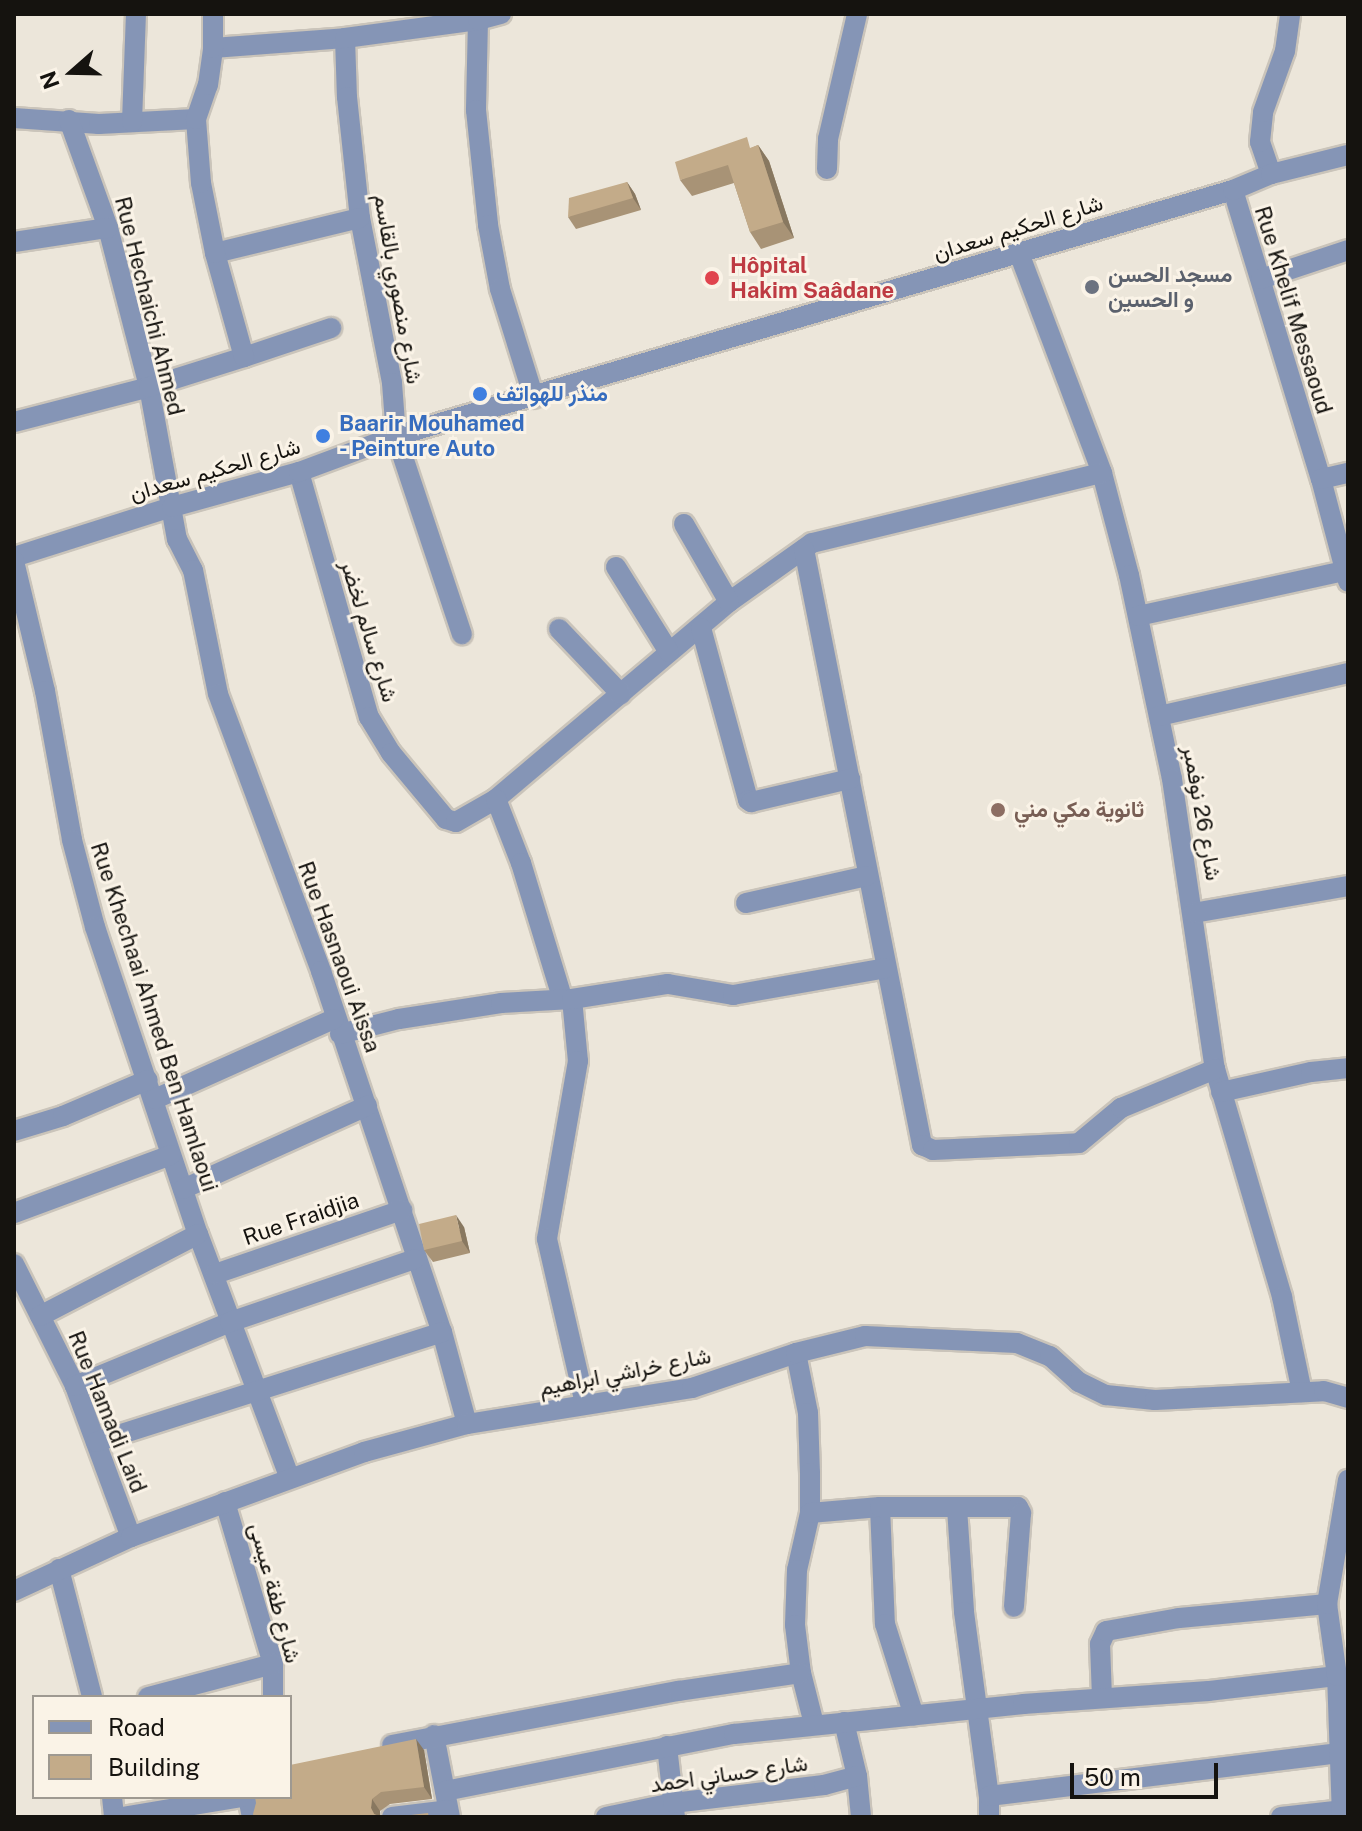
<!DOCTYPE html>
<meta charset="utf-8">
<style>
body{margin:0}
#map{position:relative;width:1362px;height:1831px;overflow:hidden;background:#ece6da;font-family:"Public Sans",Vazirmatn,sans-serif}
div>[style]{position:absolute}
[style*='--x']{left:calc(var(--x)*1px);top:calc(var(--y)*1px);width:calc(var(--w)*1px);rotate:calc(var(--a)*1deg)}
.roads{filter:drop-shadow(2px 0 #cac4ba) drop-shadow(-2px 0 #cac4ba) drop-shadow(0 2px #cac4ba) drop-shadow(0 -2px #cac4ba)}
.minor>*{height:20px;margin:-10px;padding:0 10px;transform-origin:10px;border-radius:10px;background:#8595b6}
.wall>*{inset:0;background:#a89376}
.shaded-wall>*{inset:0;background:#887860}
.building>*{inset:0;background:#c3ab89}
.dots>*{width:22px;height:22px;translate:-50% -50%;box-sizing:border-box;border:4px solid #faf3e7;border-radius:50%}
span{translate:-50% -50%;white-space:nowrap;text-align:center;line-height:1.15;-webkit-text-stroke:6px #faf3e7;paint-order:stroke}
.street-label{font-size:22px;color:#15130f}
.health-label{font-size:22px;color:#be3a42;font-weight:700}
.left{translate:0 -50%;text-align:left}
.worship-label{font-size:22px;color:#5b616d;font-weight:700}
.shop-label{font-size:22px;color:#366cbe;font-weight:700}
.education-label{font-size:22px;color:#785e54;font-weight:700}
.frame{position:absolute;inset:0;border:16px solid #15130f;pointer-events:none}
.legend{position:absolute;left:32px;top:1695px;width:260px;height:104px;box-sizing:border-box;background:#faf3e7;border:2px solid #9e9991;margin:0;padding:10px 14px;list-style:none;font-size:24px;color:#15130f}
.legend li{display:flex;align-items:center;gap:16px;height:40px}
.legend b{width:40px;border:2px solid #9e9991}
.north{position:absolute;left:32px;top:32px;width:80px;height:80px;-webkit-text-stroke:6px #faf3e7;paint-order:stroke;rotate:250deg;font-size:22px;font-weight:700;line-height:32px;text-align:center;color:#15130f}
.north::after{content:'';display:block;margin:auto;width:28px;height:36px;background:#15130f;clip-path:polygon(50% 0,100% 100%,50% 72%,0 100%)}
.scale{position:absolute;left:1070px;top:1763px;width:148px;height:36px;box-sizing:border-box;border:4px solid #15130f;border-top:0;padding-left:10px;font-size:24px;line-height:28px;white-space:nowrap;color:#15130f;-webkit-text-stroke:6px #faf3e7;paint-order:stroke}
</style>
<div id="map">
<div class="roads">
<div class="minor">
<div style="--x:478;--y:20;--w:90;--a:91.3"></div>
<div style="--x:476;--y:110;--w:116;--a:84"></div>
<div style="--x:488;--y:225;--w:65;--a:79.4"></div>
<div style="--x:500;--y:289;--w:114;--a:72.7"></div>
<div style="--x:345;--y:38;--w:59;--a:88.1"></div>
<div style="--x:347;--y:97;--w:122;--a:83.9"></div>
<div style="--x:360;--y:218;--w:168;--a:79"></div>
<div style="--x:392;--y:383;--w:53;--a:85.7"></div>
<div style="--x:396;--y:436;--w:209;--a:71.6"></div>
<div style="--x:213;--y:48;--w:132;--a:-4.3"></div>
<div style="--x:345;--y:38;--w:134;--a:-7.7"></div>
<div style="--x:478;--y:20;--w:24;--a:-15"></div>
<div style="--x:14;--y:118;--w:85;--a:4"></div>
<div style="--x:99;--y:124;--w:97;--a:-3"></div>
<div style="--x:69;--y:120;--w:115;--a:70.1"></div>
<div style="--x:108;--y:228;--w:164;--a:75.5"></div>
<div style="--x:149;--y:387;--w:155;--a:79.6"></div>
<div style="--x:177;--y:539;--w:35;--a:63"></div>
<div style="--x:193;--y:570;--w:126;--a:78.6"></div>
<div style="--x:218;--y:694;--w:296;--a:69.6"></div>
<div style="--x:321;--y:971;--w:381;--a:71.5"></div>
<div style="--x:442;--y:1332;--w:95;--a:74.8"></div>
<div style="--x:132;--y:122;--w:108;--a:-87.9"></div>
<div style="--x:827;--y:169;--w:30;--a:-88"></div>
<div style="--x:828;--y:139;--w:128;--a:-76.9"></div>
<div style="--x:1271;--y:174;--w:34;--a:-109"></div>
<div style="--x:1260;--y:142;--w:30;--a:-84"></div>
<div style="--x:1263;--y:112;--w:65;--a:-70.2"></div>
<div style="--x:1285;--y:51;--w:37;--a:-82"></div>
<div style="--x:1233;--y:190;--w:302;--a:73.1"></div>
<div style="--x:1321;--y:479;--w:106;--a:75.2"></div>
<div style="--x:14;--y:242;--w:95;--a:-8.5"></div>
<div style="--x:215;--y:253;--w:149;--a:-13.6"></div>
<div style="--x:1019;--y:253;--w:235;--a:69.3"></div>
<div style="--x:1102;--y:473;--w:106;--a:75.2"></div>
<div style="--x:1129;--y:575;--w:208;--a:78.1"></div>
<div style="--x:1172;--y:779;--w:293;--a:81.6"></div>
<div style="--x:1215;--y:1069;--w:238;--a:73.6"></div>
<div style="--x:1282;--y:1297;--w:97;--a:78.1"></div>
<div style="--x:1261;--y:279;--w:92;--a:-18.4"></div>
<div style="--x:244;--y:357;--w:92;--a:-18.4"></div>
<div style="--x:14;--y:422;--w:139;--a:-14.5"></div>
<div style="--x:149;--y:387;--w:100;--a:-17.5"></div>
<div style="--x:244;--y:357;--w:108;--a:-105.6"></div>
<div style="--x:215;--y:253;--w:71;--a:-101.3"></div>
<div style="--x:201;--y:183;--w:64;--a:-94.5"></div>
<div style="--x:196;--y:119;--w:36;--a:-71"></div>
<div style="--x:208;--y:85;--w:37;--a:-82"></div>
<div style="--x:213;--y:48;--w:34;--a:-90"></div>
<div style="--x:299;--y:472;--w:255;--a:74.1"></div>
<div style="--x:369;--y:717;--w:42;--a:58.6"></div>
<div style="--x:391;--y:753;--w:86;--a:50.2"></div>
<div style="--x:446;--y:819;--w:10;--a:17"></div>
<div style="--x:456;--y:822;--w:46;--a:-29.9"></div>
<div style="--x:496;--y:799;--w:305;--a:-40.2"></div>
<div style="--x:729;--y:602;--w:102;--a:-35.4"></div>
<div style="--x:812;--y:543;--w:298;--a:-13.6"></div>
<div style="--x:1321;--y:479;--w:28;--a:-13"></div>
<div style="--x:684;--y:524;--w:90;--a:60"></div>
<div style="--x:804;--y:549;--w:608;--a:78.8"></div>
<div style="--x:922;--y:1145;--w:12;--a:24"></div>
<div style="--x:933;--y:1150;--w:146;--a:-2.7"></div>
<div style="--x:1079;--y:1143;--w:55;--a:-39.8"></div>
<div style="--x:1121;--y:1108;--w:102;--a:-22.5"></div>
<div style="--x:14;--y:557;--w:166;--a:-17.6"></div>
<div style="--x:172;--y:507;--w:132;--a:-15.4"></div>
<div style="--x:299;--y:472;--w:103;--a:-20.4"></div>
<div style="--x:396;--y:436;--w:872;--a:-16.38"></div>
<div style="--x:1233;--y:190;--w:41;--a:-22.8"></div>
<div style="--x:1271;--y:174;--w:79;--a:-13.9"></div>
<div style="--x:14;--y:561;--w:134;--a:76.6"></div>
<div style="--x:45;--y:691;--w:151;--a:79.7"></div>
<div style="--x:72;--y:840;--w:90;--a:75.2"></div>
<div style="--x:95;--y:927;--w:324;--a:71.5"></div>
<div style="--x:198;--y:1234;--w:259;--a:69.4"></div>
<div style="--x:616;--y:567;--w:100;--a:58.1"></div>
<div style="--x:1138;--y:616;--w:212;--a:-12.3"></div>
<div style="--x:701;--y:628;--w:178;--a:74.7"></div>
<div style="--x:748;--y:800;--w:4;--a:34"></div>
<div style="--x:751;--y:802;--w:102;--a:-13.1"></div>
<div style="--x:559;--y:629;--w:90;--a:46.4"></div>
<div style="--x:1159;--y:716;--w:194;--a:-12.8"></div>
<div style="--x:496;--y:799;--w:69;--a:68.7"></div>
<div style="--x:521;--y:863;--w:140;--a:73"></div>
<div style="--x:746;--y:903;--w:124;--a:-12.6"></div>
<div style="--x:1194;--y:913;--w:156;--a:-9.9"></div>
<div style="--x:572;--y:999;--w:62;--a:84.5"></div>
<div style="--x:578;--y:1061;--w:181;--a:99.9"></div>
<div style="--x:547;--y:1239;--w:169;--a:77"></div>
<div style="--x:340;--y:1034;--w:61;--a:-14.3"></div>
<div style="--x:399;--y:1019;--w:103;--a:-8.9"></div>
<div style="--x:501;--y:1003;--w:71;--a:-3.2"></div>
<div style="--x:572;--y:999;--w:97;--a:-8.9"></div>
<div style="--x:668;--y:984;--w:66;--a:9.6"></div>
<div style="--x:733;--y:995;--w:155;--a:-10"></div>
<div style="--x:1221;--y:1092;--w:92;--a:-12.5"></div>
<div style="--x:1311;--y:1072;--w:37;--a:-6"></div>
<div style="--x:155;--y:1099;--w:196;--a:-24.1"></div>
<div style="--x:14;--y:1131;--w:51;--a:-17"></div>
<div style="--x:63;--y:1116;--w:92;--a:-23"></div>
<div style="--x:183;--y:1189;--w:202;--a:-24.3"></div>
<div style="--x:14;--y:1213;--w:167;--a:-20.3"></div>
<div style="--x:14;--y:1264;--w:136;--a:63.4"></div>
<div style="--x:75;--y:1386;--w:161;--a:69.7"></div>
<div style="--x:215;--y:1274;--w:198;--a:-18.9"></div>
<div style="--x:40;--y:1316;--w:178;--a:-27.4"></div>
<div style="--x:796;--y:1353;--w:61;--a:78.7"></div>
<div style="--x:808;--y:1413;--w:60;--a:88.1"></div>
<div style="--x:810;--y:1473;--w:40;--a:90"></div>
<div style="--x:810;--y:1513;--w:58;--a:102.8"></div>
<div style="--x:797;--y:1570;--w:55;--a:92.1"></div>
<div style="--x:795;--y:1625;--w:48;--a:82.9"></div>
<div style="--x:801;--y:1673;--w:53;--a:75.7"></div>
<div style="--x:75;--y:1386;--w:168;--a:-22.4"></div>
<div style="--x:230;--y:1322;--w:195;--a:-18.8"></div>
<div style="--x:96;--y:1442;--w:363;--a:-17.6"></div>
<div style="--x:225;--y:1502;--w:169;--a:73.5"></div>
<div style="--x:273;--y:1664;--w:33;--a:90"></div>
<div style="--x:880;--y:1507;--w:117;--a:87.6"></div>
<div style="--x:885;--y:1624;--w:96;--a:72.5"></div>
<div style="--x:957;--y:1508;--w:104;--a:86.1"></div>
<div style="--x:964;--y:1612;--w:186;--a:82.3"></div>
<div style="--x:989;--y:1796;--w:21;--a:90"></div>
<div style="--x:810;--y:1513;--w:70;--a:-4.9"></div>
<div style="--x:880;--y:1507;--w:138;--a:0"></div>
<div style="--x:1018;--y:1507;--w:7;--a:63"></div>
<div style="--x:1021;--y:1513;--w:94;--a:94.3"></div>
<div style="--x:59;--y:1569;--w:132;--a:75.5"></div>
<div style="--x:14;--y:1591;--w:129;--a:-24.8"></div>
<div style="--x:131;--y:1537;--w:248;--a:-20"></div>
<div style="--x:364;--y:1452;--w:107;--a:-15.2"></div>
<div style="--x:467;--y:1424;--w:228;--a:-9.1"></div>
<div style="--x:692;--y:1388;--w:110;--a:-18.6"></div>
<div style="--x:796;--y:1353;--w:71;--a:-13.8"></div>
<div style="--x:865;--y:1336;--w:152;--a:2.6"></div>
<div style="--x:1017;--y:1343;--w:35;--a:22"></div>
<div style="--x:1050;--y:1356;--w:39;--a:42"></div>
<div style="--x:1079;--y:1382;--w:30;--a:26"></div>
<div style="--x:1106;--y:1395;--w:49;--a:5.8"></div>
<div style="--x:1155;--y:1400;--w:169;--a:-3"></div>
<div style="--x:1324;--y:1391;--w:25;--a:16"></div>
<div style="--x:148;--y:1697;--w:129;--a:-14.8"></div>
<div style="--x:1102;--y:1698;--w:54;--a:-92.1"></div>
<div style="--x:1100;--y:1644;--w:14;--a:-65"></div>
<div style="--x:1106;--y:1631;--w:74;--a:-10.1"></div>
<div style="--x:1179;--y:1618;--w:149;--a:-5.4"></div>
<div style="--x:844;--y:1722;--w:56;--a:76.5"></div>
<div style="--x:857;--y:1776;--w:41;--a:84.4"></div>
<div style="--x:434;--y:1735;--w:84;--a:79"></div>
<div style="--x:392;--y:1745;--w:292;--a:-10.7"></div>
<div style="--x:679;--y:1691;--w:123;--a:-8.4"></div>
<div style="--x:667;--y:1746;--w:71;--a:83.6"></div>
<div style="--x:445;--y:1791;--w:295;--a:-11.2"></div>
<div style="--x:734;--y:1734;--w:291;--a:-5.9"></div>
<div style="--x:1023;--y:1704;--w:186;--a:-4"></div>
<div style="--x:1209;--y:1691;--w:129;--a:-6.7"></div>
<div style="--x:989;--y:1796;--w:353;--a:-7"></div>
<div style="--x:112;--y:1797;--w:20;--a:84"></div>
<div style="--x:248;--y:1797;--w:20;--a:79"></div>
<div style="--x:122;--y:1817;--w:122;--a:-9.5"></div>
<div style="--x:392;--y:1817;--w:56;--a:-7.1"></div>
<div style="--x:606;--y:1817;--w:68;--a:-11.8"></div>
<div style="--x:673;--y:1803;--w:152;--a:-6.8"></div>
<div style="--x:824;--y:1785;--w:34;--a:-15"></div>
<div style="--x:1281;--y:1817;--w:61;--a:-6.5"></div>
<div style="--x:1342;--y:1817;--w:141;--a:-92"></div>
<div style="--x:1337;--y:1676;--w:73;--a:-97.9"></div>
<div style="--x:1327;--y:1604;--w:126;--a:-80.4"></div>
</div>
</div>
<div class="wall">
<div style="clip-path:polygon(758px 145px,769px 161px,794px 238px,761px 249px,750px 232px,734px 183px,692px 196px,680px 180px)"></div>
<div style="clip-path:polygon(627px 182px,635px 194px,641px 210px,576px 229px,568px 217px)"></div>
<div style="clip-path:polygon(464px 1227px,470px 1253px,433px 1262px,424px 1250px)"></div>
<div style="clip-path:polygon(424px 1750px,432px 1799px,390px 1804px,380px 1811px,380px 1816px,256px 1803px)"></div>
</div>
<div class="shaded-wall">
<div style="clip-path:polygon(758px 145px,769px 161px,794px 238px,783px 222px)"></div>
<div style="clip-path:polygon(627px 182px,635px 194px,641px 210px,633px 198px)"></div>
<div style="clip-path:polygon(456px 1215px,464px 1227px,470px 1253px,462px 1241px)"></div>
<div style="clip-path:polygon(416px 1739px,424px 1750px,432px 1799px,424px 1787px)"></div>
<div style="clip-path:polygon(372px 1799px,380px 1811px,380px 1817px,376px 1817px,371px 1808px)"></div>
</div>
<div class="building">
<div style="clip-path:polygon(747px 137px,750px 148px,758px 145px,783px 222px,750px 232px,728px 165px,680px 180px,675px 162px)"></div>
<div style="clip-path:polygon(627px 182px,633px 198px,568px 217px,569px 198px)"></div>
<div style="clip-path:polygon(456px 1215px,462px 1241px,424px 1250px,419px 1224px)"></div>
<div style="clip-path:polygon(416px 1739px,424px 1787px,381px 1792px,372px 1799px,371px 1808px,374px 1814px,382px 1817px,254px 1817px,253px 1814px,256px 1803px,255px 1797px,290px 1797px,290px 1765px)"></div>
<div style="clip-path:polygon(428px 1813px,429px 1817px,394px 1817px)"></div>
</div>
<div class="dots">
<div style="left:712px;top:278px;background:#e0444e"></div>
<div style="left:1092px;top:287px;background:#6b7280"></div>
<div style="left:480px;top:394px;background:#3f7fe0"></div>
<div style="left:323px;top:436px;background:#3f7fe0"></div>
<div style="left:998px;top:810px;background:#8d6e63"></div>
</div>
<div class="street-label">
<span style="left:1018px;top:228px;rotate:-17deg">شارع الحكيم سعدان</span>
<span style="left:398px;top:289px;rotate:80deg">شارع منصوري بالقاسم</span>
<span style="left:149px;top:306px;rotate:76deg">Rue Hechaichi Ahmed</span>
<span style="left:1293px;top:310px;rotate:73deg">Rue Khelif Messaoud</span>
<span style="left:215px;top:470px;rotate:-16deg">شارع الحكيم سعدان</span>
<span style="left:369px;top:631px;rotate:73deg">شارع سالم لخضر</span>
<span style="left:1202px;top:813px;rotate:80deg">شارع 26 نوفمبر</span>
<span style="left:339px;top:957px;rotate:70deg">Rue Hasnaoui Aissa</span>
<span style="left:154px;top:1017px;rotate:72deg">Rue Khechaai Ahmed Ben Hamlaoui</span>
<span style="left:301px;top:1219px;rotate:-19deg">Rue Fraidjia</span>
<span style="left:625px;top:1372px;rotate:-11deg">شارع خراشي ابراهيم</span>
<span style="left:107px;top:1412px;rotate:68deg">Rue Hamadi Laid</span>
<span style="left:275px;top:1593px;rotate:75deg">شارع طفة عيسى</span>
<span style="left:729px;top:1774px;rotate:-8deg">شارع حساني احمد</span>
</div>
<div class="health-label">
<span class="left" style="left:730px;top:278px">Hôpital<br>Hakim Saâdane</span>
</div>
<div class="worship-label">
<span class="left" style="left:1108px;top:287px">مسجد الحسن<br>و الحسين</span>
</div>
<div class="shop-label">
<span class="left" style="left:496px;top:394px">منذر للهواتف</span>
<span class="left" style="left:339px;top:436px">Baarir Mouhamed<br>- Peinture Auto</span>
</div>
<div class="education-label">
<span class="left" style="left:1014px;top:810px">ثانوية مكي مني</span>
</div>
<div class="frame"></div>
<ul class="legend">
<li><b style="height:10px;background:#8595b6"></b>Road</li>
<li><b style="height:22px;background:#c3ab89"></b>Building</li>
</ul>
<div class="north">N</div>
<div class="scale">50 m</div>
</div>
